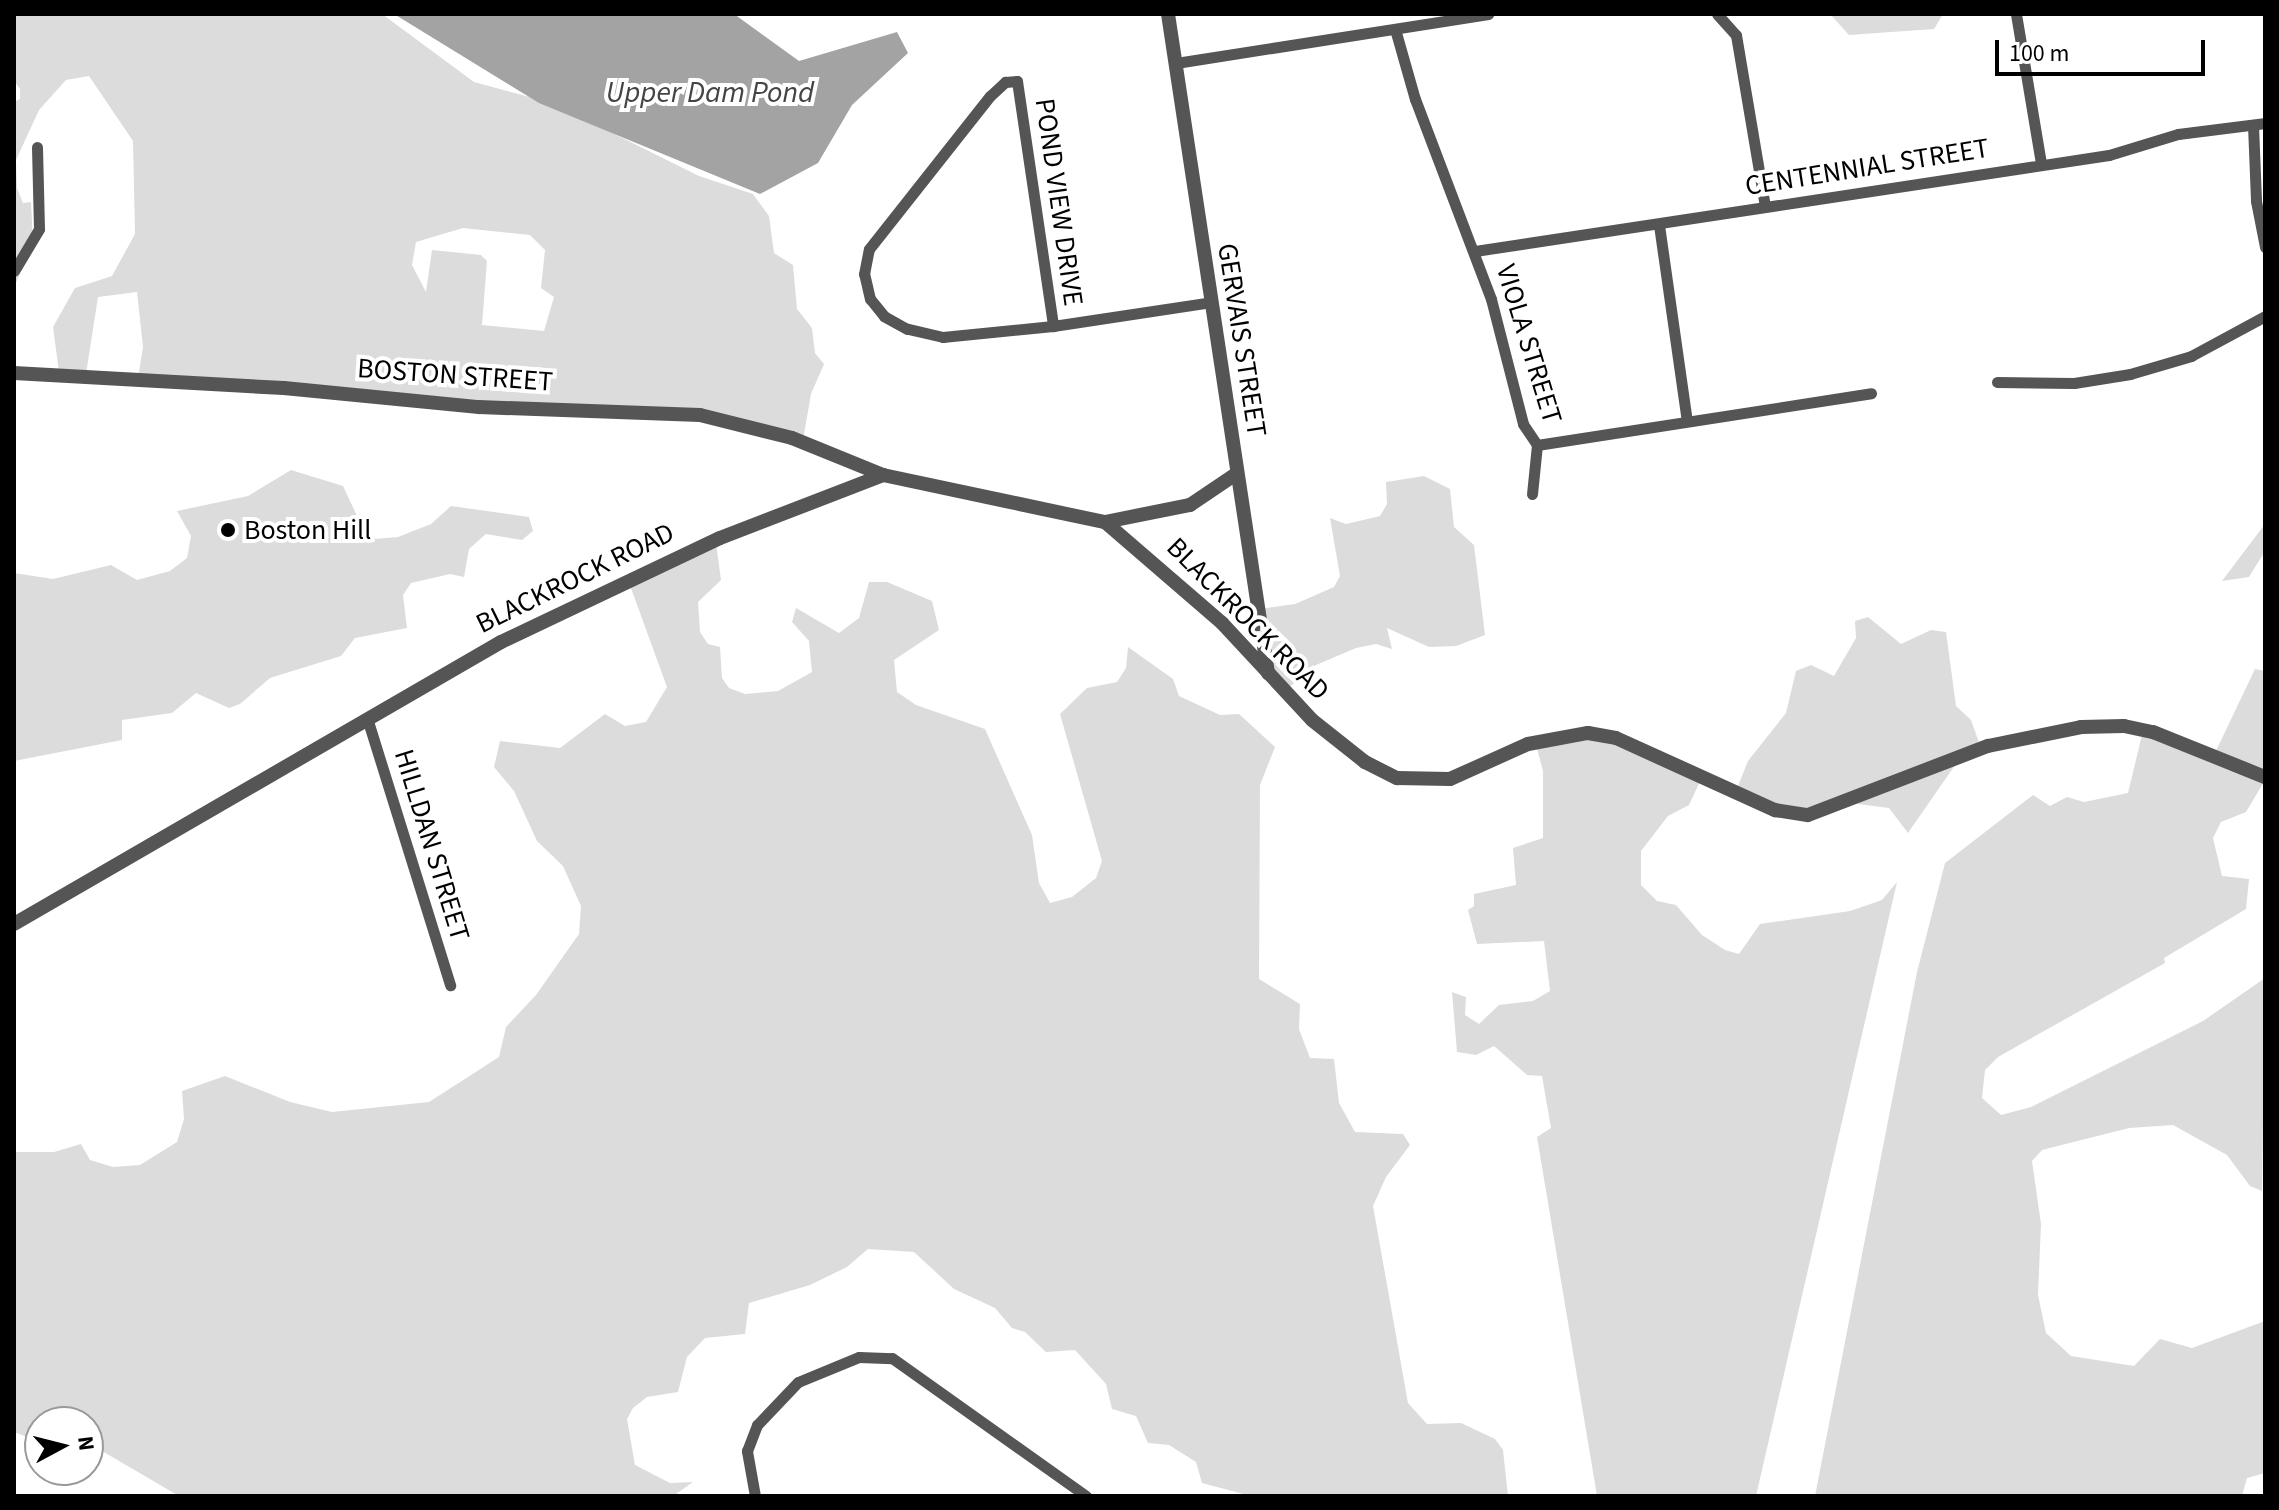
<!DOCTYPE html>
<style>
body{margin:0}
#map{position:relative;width:2279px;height:1510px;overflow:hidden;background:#fff;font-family:"Source Sans 3",sans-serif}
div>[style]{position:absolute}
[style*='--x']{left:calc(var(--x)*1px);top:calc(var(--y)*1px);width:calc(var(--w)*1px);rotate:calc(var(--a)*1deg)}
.green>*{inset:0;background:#dcdcdc}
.water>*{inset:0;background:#a3a3a3}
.minor>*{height:11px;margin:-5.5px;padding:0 5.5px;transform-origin:5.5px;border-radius:5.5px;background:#555}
.tertiary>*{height:14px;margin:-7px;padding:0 7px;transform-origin:7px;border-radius:7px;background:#555}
.dots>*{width:22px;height:22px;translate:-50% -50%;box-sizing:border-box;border:4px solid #fff;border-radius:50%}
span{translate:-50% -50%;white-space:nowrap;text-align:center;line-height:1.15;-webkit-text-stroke:8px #fff;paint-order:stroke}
.street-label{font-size:28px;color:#000}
.poi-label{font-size:28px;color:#000}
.left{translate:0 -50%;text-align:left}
.water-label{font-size:30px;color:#444;font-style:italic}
.frame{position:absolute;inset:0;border:16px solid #000;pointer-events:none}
.north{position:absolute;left:24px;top:1406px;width:80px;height:80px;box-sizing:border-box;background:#fff;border:2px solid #999;border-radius:50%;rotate:83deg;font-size:22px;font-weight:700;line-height:32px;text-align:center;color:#000}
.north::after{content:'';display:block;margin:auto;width:28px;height:36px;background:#000;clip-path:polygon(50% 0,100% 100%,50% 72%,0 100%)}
.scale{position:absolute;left:1995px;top:40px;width:210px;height:36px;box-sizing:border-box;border:4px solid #000;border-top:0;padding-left:10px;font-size:24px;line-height:28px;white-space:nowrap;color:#000;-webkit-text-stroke:6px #fff;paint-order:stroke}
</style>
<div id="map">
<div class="green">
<div style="clip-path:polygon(evenodd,14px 14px,382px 14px,474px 82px,552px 103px,699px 176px,753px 194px,769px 216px,774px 253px,793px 265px,797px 309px,812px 328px,815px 353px,824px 364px,811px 394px,803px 440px,702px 415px,138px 378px,143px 347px,137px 292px,98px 297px,86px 374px,59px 372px,53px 327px,75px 288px,112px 276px,135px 234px,133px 141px,89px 76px,66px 80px,39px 110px,16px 160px,17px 188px,23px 203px,31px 202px,33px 241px,14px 288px,14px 102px,20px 99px,20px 89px,14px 81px,14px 14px,463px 228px,530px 235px,545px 250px,541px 288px,554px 297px,544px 331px,482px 325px,487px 261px,481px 255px,432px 250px,426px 292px,412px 265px,416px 242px,463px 228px)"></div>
<div style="clip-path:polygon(1830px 14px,1943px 14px,1934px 29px,1849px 35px)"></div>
<div style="clip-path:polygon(291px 470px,343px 486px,365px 533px,375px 539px,398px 537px,431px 524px,451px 506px,529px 517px,533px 531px,522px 540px,486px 534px,469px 549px,464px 577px,450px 574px,411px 583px,403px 595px,407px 628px,355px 638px,341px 656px,270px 678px,240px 704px,229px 708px,196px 693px,172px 713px,122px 720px,122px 740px,14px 761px,14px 573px,53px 579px,111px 565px,137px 580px,170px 571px,187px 558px,191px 536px,177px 511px,248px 496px)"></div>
<div style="clip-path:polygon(1424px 476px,1450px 489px,1454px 527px,1474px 545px,1485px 635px,1456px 646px,1429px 647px,1387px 628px,1392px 649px,1376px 644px,1356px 648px,1316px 665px,1287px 689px,1271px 674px,1260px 609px,1295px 604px,1334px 587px,1340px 576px,1330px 518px,1346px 524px,1380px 516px,1387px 504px,1386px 482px)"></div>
<div style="clip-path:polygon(2265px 524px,2265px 551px,2249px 577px,2222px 581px)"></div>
<div style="clip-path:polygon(716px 543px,721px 580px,698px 602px,700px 632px,708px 644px,720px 647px,722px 678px,729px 688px,745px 694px,778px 691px,812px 672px,809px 641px,792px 622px,796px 608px,839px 633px,859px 618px,869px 582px,887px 582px,932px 601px,939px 630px,894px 660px,897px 692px,916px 705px,985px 729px,1032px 835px,1039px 883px,1050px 903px,1072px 897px,1096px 878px,1102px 861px,1060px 714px,1087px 688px,1117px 682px,1126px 668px,1128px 647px,1173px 679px,1179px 696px,1220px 715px,1239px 714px,1275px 747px,1260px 785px,1259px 979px,1300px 1004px,1299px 1029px,1310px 1058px,1334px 1059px,1339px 1103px,1355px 1132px,1403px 1134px,1410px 1145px,1386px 1177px,1373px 1206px,1408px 1403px,1427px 1424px,1461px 1423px,1495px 1439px,1503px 1450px,1508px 1496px,1251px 1496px,1202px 1483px,1196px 1462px,1169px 1445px,1148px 1443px,1136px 1416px,1112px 1409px,1106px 1384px,1075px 1350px,1046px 1352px,1025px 1332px,1012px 1328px,995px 1308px,954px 1289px,914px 1252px,868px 1249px,847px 1267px,810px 1285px,749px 1303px,745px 1334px,705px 1338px,687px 1357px,678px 1392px,647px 1397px,633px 1408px,627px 1419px,635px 1465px,670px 1483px,693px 1482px,673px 1496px,179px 1496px,102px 1451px,88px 1451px,88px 1422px,40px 1422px,40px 1442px,14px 1432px,14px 1152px,54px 1152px,81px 1144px,90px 1160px,113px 1167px,140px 1165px,177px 1142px,184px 1119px,182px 1091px,225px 1076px,290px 1102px,332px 1112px,429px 1102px,499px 1057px,506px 1027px,536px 995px,579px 934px,581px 906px,563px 866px,537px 841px,514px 791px,494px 767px,500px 741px,560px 748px,605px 714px,625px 726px,646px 722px,667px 687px,628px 580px)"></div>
<div style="clip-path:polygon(1868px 617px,1901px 644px,1931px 630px,1946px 632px,1956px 706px,1971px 720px,1981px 748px,1960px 758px,1908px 833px,1889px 808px,1851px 803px,1805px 814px,1736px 791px,1748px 761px,1786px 713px,1796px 671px,1811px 665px,1834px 676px,1856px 638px,1855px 621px)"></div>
<div style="clip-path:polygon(2255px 669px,2265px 671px,2265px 780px,2246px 812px,2221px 822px,2213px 838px,2222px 876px,2249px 879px,2246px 909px,2164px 958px,2165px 963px,1998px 1057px,1985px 1070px,1982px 1098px,2001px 1115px,2031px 1107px,2203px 1021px,2265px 978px,2262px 1191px,2250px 1186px,2227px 1155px,2173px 1125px,2129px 1128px,2042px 1150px,2032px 1161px,2041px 1224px,2038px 1295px,2046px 1333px,2071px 1356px,2134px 1366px,2160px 1339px,2192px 1348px,2265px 1321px,2265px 1473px,2247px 1478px,2242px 1496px,1815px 1496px,1917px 972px,1945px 863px,2033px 795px,2050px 806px,2067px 797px,2084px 802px,2128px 793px,2142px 735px,2214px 755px)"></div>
<div style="clip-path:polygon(1588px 733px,1701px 779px,1689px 805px,1668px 816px,1641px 851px,1641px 885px,1657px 901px,1676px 905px,1702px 935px,1725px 950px,1739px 954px,1760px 924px,1850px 911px,1882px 900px,1897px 882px,1756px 1496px,1597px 1496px,1537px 1137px,1551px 1128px,1542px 1076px,1527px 1075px,1494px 1046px,1476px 1055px,1457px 1052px,1452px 992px,1466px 997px,1465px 1015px,1479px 1024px,1499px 1005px,1533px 1001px,1550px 991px,1544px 941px,1477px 944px,1468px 910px,1474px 906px,1474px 894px,1516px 885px,1513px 848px,1543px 838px,1543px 771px,1535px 741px)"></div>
</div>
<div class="water">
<div style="clip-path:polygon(394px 14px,734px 14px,799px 61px,897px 32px,908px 53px,852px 105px,818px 163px,760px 194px,539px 103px)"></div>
</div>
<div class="minor">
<div style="--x:1717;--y:14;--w:28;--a:48"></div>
<div style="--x:1736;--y:35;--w:173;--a:80.4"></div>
<div style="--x:2016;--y:14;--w:152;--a:80.5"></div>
<div style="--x:1395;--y:29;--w:73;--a:74.1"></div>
<div style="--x:1415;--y:99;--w:214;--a:69.2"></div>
<div style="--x:1491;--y:299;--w:129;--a:75.6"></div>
<div style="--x:1523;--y:424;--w:25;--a:56"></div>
<div style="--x:1176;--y:63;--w:316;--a:-8.9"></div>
<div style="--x:1017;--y:81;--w:248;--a:81.6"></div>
<div style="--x:1053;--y:326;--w:111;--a:174.3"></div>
<div style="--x:943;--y:337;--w:37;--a:-167"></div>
<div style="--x:907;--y:329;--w:26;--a:-151"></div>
<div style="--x:884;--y:316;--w:22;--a:-129"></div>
<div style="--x:870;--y:299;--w:26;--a:-103"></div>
<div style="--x:864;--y:274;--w:25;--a:-79"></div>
<div style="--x:869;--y:249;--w:195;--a:-51.7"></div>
<div style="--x:990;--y:96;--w:21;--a:-43"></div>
<div style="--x:1005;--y:82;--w:12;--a:-5"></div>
<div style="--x:2253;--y:125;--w:76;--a:87.7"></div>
<div style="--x:2256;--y:201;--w:47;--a:78.9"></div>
<div style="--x:1659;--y:225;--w:198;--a:81.9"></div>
<div style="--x:1475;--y:251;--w:641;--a:-8.61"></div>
<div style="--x:2109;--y:155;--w:72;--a:-16.9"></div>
<div style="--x:2178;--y:134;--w:88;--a:-7.2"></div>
<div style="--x:14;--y:271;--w:49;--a:-59.2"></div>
<div style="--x:39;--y:229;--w:82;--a:-91.4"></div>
<div style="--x:1053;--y:326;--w:160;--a:-8.6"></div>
<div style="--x:1997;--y:382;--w:77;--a:0.7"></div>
<div style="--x:2074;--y:383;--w:57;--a:-9.1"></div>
<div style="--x:2130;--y:374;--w:64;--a:-16.4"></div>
<div style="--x:2191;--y:356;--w:84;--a:-28.4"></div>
<div style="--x:1537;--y:445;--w:338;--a:-8.8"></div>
<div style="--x:1532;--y:494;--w:49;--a:-84.2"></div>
<div style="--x:367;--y:718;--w:280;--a:72.7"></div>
<div style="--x:755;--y:1496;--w:46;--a:-100.1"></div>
<div style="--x:747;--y:1451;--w:28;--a:-69"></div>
<div style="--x:757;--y:1425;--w:59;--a:-46.4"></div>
<div style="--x:798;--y:1382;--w:66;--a:-22.3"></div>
<div style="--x:859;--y:1357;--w:33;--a:2"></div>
<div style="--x:892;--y:1358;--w:238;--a:35.4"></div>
</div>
<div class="tertiary">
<div style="--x:1168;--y:14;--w:667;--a:81.37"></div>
<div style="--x:14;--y:373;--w:270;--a:3.2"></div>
<div style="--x:284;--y:388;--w:196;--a:5.6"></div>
<div style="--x:479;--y:407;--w:221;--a:2.1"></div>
<div style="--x:700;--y:415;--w:95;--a:14"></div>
<div style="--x:792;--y:438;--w:98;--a:22.1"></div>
<div style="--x:1105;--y:522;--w:87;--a:-11.3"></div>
<div style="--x:1190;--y:505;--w:55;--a:-34"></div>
<div style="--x:14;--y:924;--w:563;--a:-30.07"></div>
<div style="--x:501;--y:642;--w:242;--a:-25.4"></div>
<div style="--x:720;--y:538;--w:175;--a:-21.1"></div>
<div style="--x:883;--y:475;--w:227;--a:12"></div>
<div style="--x:1105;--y:522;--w:155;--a:40.8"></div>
<div style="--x:1222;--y:623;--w:132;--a:47.1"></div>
<div style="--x:1312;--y:720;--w:68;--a:38.4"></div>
<div style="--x:1365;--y:762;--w:36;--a:27"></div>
<div style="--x:1397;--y:778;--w:53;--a:1.1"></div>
<div style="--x:1450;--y:779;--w:85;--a:-24.2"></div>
<div style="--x:1528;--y:744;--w:61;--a:-10.4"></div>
<div style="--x:1588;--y:733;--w:28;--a:10"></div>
<div style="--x:1616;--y:738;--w:175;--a:24.4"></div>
<div style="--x:1775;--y:810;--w:33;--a:9"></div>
<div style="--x:1808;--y:815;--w:193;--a:-21"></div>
<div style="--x:1988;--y:746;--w:95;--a:-11.5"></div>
<div style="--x:2081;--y:727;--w:43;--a:-1.3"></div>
<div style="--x:2124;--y:726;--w:30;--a:12"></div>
<div style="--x:2153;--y:732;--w:121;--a:21.9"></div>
</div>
<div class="dots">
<div style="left:228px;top:530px;background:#000"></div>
</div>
<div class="street-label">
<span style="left:1867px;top:167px;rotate:-9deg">CENTENNIAL STREET</span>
<span style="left:1059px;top:202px;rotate:82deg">POND VIEW DRIVE</span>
<span style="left:1242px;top:340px;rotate:81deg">GERVAIS STREET</span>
<span style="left:1529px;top:344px;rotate:73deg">VIOLA STREET</span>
<span style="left:455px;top:375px;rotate:4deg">BOSTON STREET</span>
<span style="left:575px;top:578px;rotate:-26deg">BLACKROCK ROAD</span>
<span style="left:1248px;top:619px;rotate:45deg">BLACKROCK ROAD</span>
<span style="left:432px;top:845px;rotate:73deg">HILLDAN STREET</span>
</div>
<div class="poi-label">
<span class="left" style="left:244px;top:530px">Boston Hill</span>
</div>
<div class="water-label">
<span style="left:710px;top:93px">Upper Dam Pond</span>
</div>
<div class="frame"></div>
<div class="north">N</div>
<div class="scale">100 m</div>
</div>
